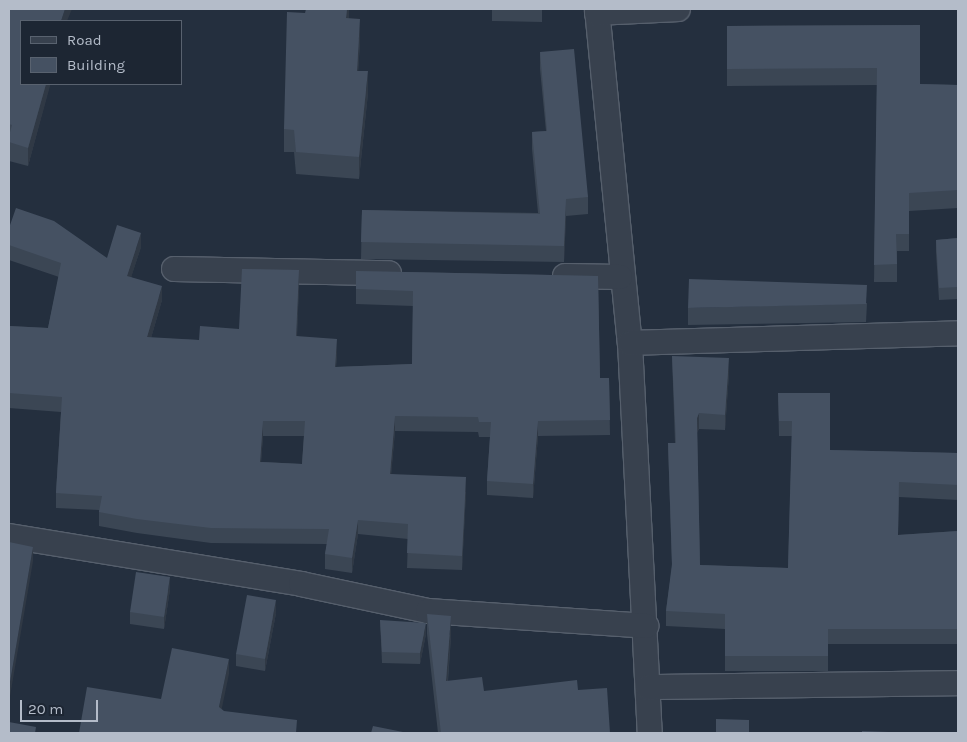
<!DOCTYPE html>
<style>
body{margin:0}
#map{position:relative;width:967px;height:742px;overflow:hidden;background:#242f3e;font-family:Karla,sans-serif}
div>[style]{position:absolute}
[style*='--x']{left:calc(var(--x)*1px);top:calc(var(--y)*1px);width:calc(var(--w)*1px);rotate:calc(var(--a)*1deg)}
.roads{filter:drop-shadow(1px 0 #565f6c) drop-shadow(-1px 0 #565f6c) drop-shadow(0 1px #565f6c) drop-shadow(0 -1px #565f6c)}
.minor>*{height:24px;margin:-12px;padding:0 12px;transform-origin:12px;border-radius:12px;background:#38414e}
.wall>*{inset:0;background:#3b4654}
.shaded-wall>*{inset:0;background:#303945}
.building>*{inset:0;background:#455162}
span{translate:-50% -50%;white-space:nowrap;text-align:center;line-height:1.15;-webkit-text-stroke:4px #1d2633;paint-order:stroke}
.frame{position:absolute;inset:0;border:10px solid #b4bcc9;pointer-events:none}
.legend{position:absolute;left:20px;top:20px;width:162px;height:65px;box-sizing:border-box;background:#1d2633;border:1px solid #59626f;margin:0;padding:6px 9px;list-style:none;font-size:15px;color:#b4bcc9}
.legend li{display:flex;align-items:center;gap:10px;height:25px}
.legend b{width:25px;border:1px solid #59626f}
.scale{position:absolute;left:20px;top:700px;width:78px;height:22px;box-sizing:border-box;border:2px solid #b4bcc9;border-top:0;padding-left:6px;font-size:15px;line-height:18px;white-space:nowrap;color:#b4bcc9;-webkit-text-stroke:4px #1d2633;paint-order:stroke}
</style>
<div id="map">
<div class="roads">
<div class="minor">
<div style="--x:597;--y:9;--w:336;--a:84.4"></div>
<div style="--x:630;--y:343;--w:391;--a:87.1"></div>
<div style="--x:597;--y:13;--w:81;--a:-2.8"></div>
<div style="--x:174;--y:269;--w:215;--a:1.1"></div>
<div style="--x:565;--y:276;--w:55;--a:1"></div>
<div style="--x:630;--y:343;--w:328;--a:-1.7"></div>
<div style="--x:9;--y:536;--w:296;--a:9.3"></div>
<div style="--x:301;--y:584;--w:130;--a:12"></div>
<div style="--x:428;--y:611;--w:219;--a:3.9"></div>
<div style="--x:648;--y:687;--w:310;--a:-0.7"></div>
</div>
</div>
<div class="wall">
<div style="clip-path:polygon(9px 9px,21px 21px,50px 84px,28px 166px,9px 161px)"></div>
<div style="clip-path:polygon(349px 9px,349px 19px,360px 42px,358px 71px,368px 93px,359px 179px,296px 174px,294px 152px,284px 152px,284px 129px,305px 13px)"></div>
<div style="clip-path:polygon(492px 9px,542px 9px,542px 22px,492px 21px)"></div>
<div style="clip-path:polygon(920px 25px,920px 84px,958px 85px,958px 208px,909px 211px,909px 251px,897px 251px,897px 282px,874px 282px,877px 85px,727px 86px,727px 26px)"></div>
<div style="clip-path:polygon(540px 52px,588px 197px,588px 214px,566px 216px,564px 262px,361px 259px,362px 210px,538px 213px,532px 149px,532px 132px,546px 131px,540px 69px)"></div>
<div style="clip-path:polygon(evenodd,9px 228px,107px 258px,141px 247px,131px 277px,162px 300px,151px 338px,199px 340px,239px 329px,299px 285px,297px 336px,337px 354px,336px 367px,412px 364px,413px 306px,356px 304px,356px 271px,598px 276px,600px 378px,609px 378px,610px 435px,538px 436px,533px 498px,487px 495px,487px 481px,490px 437px,479px 437px,478px 432px,395px 431px,391px 474px,466px 492px,462px 570px,407px 568px,408px 539px,358px 534px,352px 573px,325px 569px,325px 554px,327px 544px,211px 543px,137px 533px,99px 526px,99px 510px,56px 508px,56px 493px,61px 412px,9px 408px,9px 326px,48px 328px,59px 277px,9px 260px,9px 228px,263px 436px,304px 436px,302px 464px,261px 462px,263px 436px)"></div>
<div style="clip-path:polygon(958px 238px,958px 299px,939px 300px,936px 252px,936px 240px)"></div>
<div style="clip-path:polygon(867px 303px,866px 322px,688px 325px,688px 308px)"></div>
<div style="clip-path:polygon(672px 356px,729px 373px,725px 430px,699px 429px,697px 432px,700px 565px,788px 568px,792px 436px,779px 436px,778px 393px,830px 450px,958px 453px,958px 500px,899px 497px,898px 535px,958px 531px,958px 644px,828px 644px,828px 671px,725px 671px,725px 629px,666px 626px,666px 611px,672px 567px,668px 443px,675px 443px)"></div>
<div style="clip-path:polygon(170px 589px,164px 629px,130px 624px,130px 612px)"></div>
<div style="clip-path:polygon(276px 613px,265px 671px,236px 666px,236px 654px)"></div>
<div style="clip-path:polygon(427px 614px,451px 636px,448px 681px,484px 691px,578px 690px,610px 733px,438px 733px,427px 634px)"></div>
<div style="clip-path:polygon(380px 620px,426px 634px,420px 664px,382px 663px)"></div>
</div>
<div class="shaded-wall">
<div style="clip-path:polygon(65px 9px,72px 9px,67px 21px,61px 21px)"></div>
<div style="clip-path:polygon(347px 9px,349px 9px,349px 21px,346px 18px)"></div>
<div style="clip-path:polygon(360px 19px,360px 42px,357px 93px,357px 71px)"></div>
<div style="clip-path:polygon(368px 71px,368px 93px,359px 179px,359px 157px)"></div>
<div style="clip-path:polygon(46px 84px,50px 84px,50px 86px,28px 166px,28px 148px)"></div>
<div style="clip-path:polygon(566px 199px,566px 216px,564px 262px,564px 246px)"></div>
<div style="clip-path:polygon(141px 233px,141px 247px,127px 290px,127px 276px)"></div>
<div style="clip-path:polygon(299px 270px,299px 285px,296px 351px,296px 336px)"></div>
<div style="clip-path:polygon(162px 286px,162px 300px,147px 352px,147px 337px)"></div>
<div style="clip-path:polygon(337px 339px,337px 354px,335px 381px,335px 367px)"></div>
<div style="clip-path:polygon(729px 358px,729px 373px,725px 430px,725px 415px)"></div>
<div style="clip-path:polygon(699px 413px,699px 429px,697px 433px,697px 418px)"></div>
<div style="clip-path:polygon(395px 416px,395px 431px,390px 489px,390px 474px)"></div>
<div style="clip-path:polygon(263px 421px,263px 436px,260px 477px,260px 462px)"></div>
<div style="clip-path:polygon(538px 421px,538px 436px,533px 498px,533px 484px)"></div>
<div style="clip-path:polygon(466px 477px,466px 492px,462px 570px,462px 556px)"></div>
<div style="clip-path:polygon(358px 520px,358px 534px,352px 573px,352px 558px)"></div>
<div style="clip-path:polygon(33px 547px,33px 561px,9px 702px,9px 688px)"></div>
<div style="clip-path:polygon(170px 577px,170px 589px,164px 629px,164px 617px)"></div>
<div style="clip-path:polygon(276px 600px,276px 613px,265px 671px,265px 659px)"></div>
<div style="clip-path:polygon(451px 616px,451px 636px,446px 702px,446px 681px)"></div>
<div style="clip-path:polygon(426px 623px,426px 634px,420px 664px,420px 653px)"></div>
<div style="clip-path:polygon(229px 659px,229px 674px,219px 722px,219px 707px)"></div>
</div>
<div class="building">
<div style="clip-path:polygon(9px 9px,65px 9px,61px 21px,21px 21px,21px 84px,46px 84px,28px 148px,9px 142px,9px 136px,12px 125px,9px 124px)"></div>
<div style="clip-path:polygon(306px 9px,347px 9px,346px 18px,360px 19px,357px 71px,368px 71px,359px 157px,296px 152px,294px 130px,284px 129px,287px 12px,305px 13px)"></div>
<div style="clip-path:polygon(920px 25px,920px 84px,958px 85px,958px 190px,909px 193px,909px 234px,896px 234px,897px 264px,874px 265px,877px 68px,727px 69px,727px 26px)"></div>
<div style="clip-path:polygon(574px 49px,588px 197px,566px 199px,564px 246px,361px 242px,362px 210px,540px 214px,532px 132px,547px 131px,540px 52px)"></div>
<div style="clip-path:polygon(evenodd,16px 208px,54px 221px,107px 258px,117px 225px,141px 233px,127px 276px,162px 286px,147px 337px,199px 340px,200px 326px,239px 329px,242px 269px,299px 270px,296px 336px,337px 339px,335px 367px,412px 364px,413px 291px,356px 289px,356px 271px,598px 276px,600px 378px,609px 378px,610px 420px,538px 421px,533px 484px,487px 481px,491px 422px,479px 422px,478px 417px,395px 416px,390px 474px,466px 477px,462px 556px,407px 553px,408px 524px,358px 520px,352px 558px,325px 554px,329px 529px,211px 528px,137px 519px,99px 512px,102px 496px,56px 493px,62px 397px,9px 393px,9px 326px,48px 328px,61px 263px,9px 245px,9px 228px,16px 208px,263px 421px,305px 421px,302px 464px,260px 462px,263px 421px)"></div>
<div style="clip-path:polygon(958px 238px,958px 287px,939px 288px,936px 240px)"></div>
<div style="clip-path:polygon(689px 279px,867px 285px,866px 304px,688px 308px)"></div>
<div style="clip-path:polygon(672px 356px,729px 358px,725px 415px,699px 413px,697px 418px,700px 565px,788px 568px,792px 421px,779px 421px,778px 393px,830px 393px,830px 450px,958px 453px,958px 485px,899px 482px,898px 535px,958px 531px,958px 629px,828px 629px,828px 656px,725px 656px,725px 614px,666px 611px,672px 564px,668px 443px,676px 443px)"></div>
<div style="clip-path:polygon(9px 542px,33px 547px,9px 688px)"></div>
<div style="clip-path:polygon(136px 572px,170px 577px,164px 617px,130px 612px)"></div>
<div style="clip-path:polygon(247px 595px,276px 600px,265px 659px,236px 654px)"></div>
<div style="clip-path:polygon(427px 614px,451px 616px,446px 681px,482px 677px,484px 691px,577px 680px,578px 690px,607px 688px,610px 733px,441px 733px)"></div>
<div style="clip-path:polygon(380px 620px,426px 623px,420px 653px,382px 652px)"></div>
<div style="clip-path:polygon(172px 648px,229px 659px,219px 707px,224px 711px,297px 720px,296px 733px,79px 733px,87px 687px,161px 699px)"></div>
<div style="clip-path:polygon(716px 719px,749px 720px,749px 733px,716px 733px)"></div>
<div style="clip-path:polygon(9px 722px,36px 727px,35px 733px,9px 733px)"></div>
<div style="clip-path:polygon(373px 726px,403px 732px,403px 733px,371px 733px)"></div>
<div style="clip-path:polygon(862px 731px,889px 732px,889px 733px,862px 733px)"></div>
</div>
<div class="frame"></div>
<ul class="legend">
<li><b style="height:6px;background:#38414e"></b>Road</li>
<li><b style="height:14px;background:#455162"></b>Building</li>
</ul>
<div class="scale">20 m</div>
</div>
